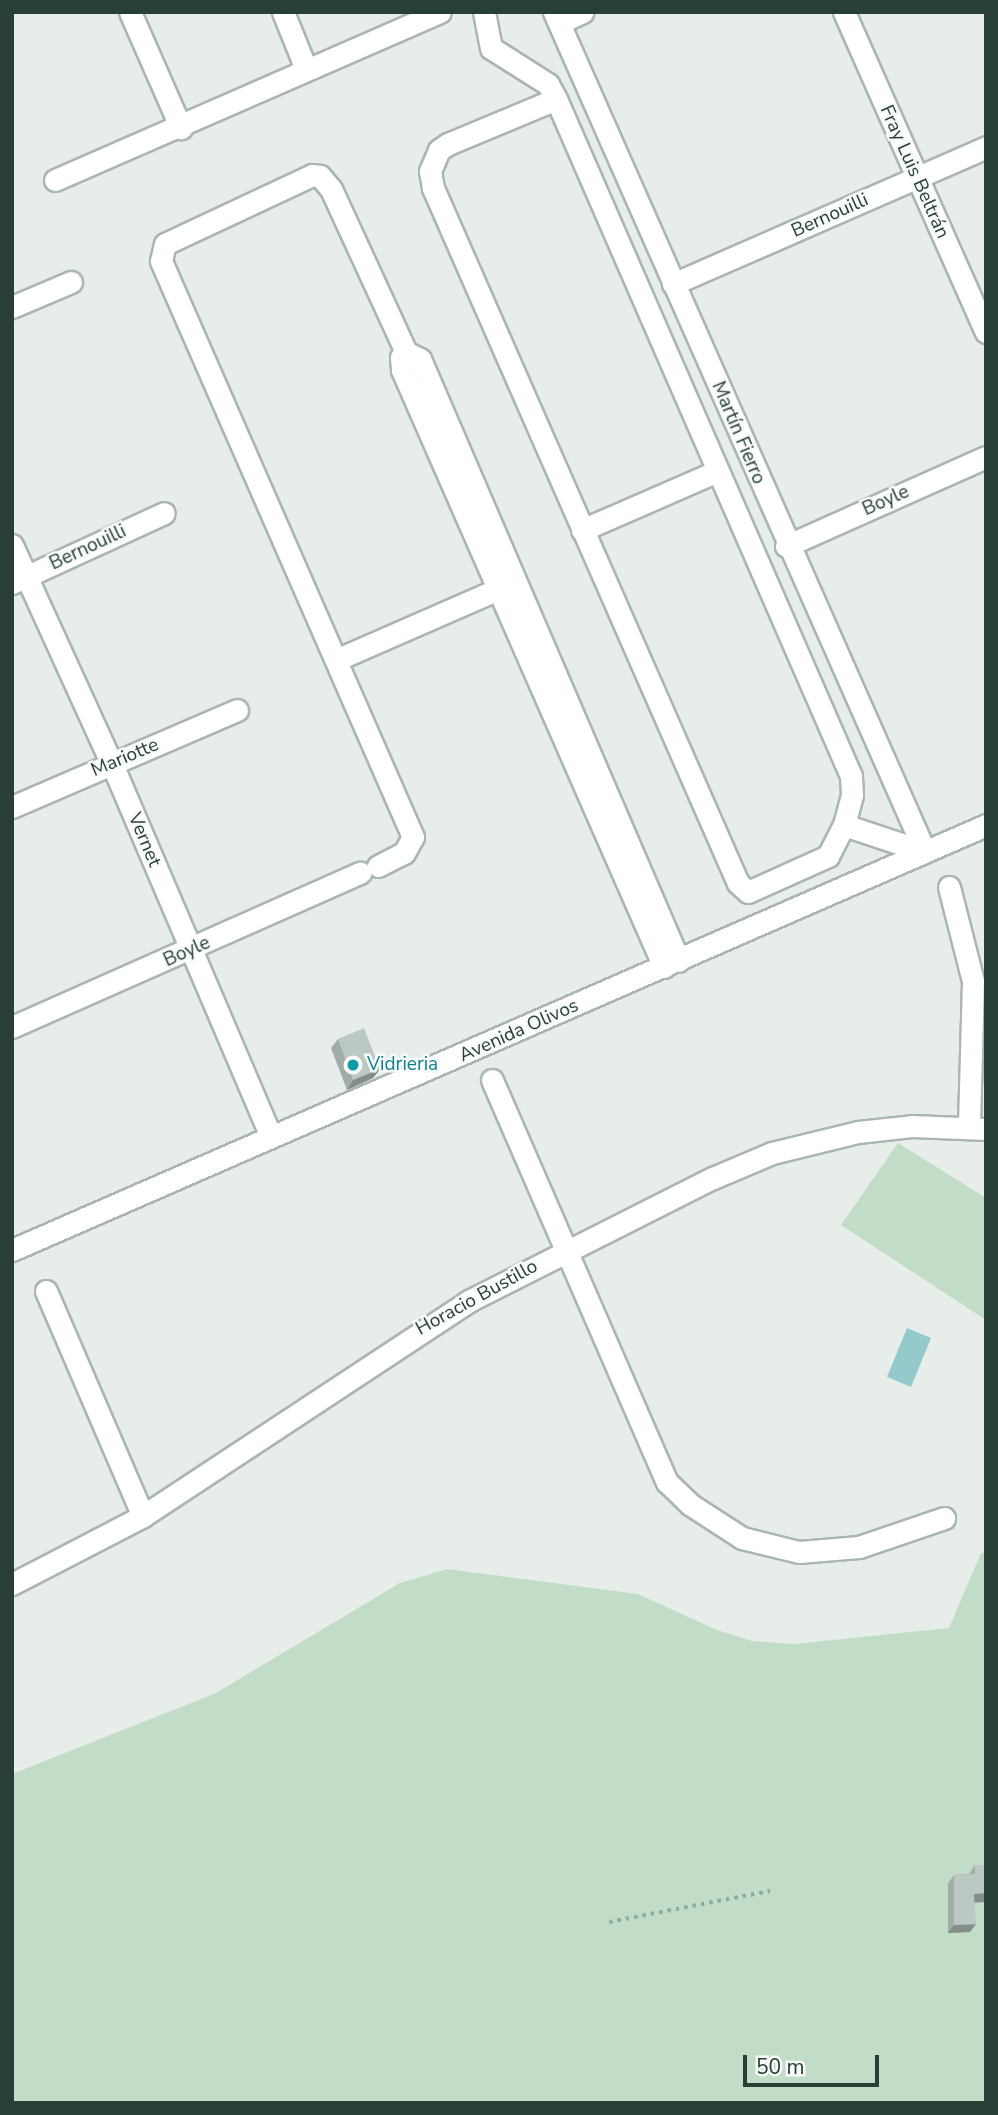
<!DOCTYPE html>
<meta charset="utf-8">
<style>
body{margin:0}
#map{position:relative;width:998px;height:2115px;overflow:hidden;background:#e7eeea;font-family:"Nunito Sans",sans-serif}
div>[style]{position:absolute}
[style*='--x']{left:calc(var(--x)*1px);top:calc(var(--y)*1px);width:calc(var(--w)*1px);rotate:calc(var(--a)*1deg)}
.green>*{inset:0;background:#c2ddc7}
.water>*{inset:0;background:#95cacd}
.path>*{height:3.5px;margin-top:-1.75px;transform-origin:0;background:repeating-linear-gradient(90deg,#8aaea0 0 3.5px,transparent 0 8.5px)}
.roads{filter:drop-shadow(2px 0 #aab6b0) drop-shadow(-2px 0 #aab6b0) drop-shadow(0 2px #aab6b0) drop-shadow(0 -2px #aab6b0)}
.minor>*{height:21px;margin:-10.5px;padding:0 10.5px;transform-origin:10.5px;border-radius:10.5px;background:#fff}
.wall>*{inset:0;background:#a2ada8}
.shaded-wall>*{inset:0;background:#848d88}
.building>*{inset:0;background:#bcc9c3}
.dots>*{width:19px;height:19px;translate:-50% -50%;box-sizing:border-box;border:4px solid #f7faf8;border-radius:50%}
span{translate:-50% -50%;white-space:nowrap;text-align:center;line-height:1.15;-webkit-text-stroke:5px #f7faf8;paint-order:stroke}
.street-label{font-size:19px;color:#273f36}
.culture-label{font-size:19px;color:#0d838f}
.left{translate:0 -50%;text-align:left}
.frame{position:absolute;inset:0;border:14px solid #273f36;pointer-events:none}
.scale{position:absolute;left:743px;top:2055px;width:136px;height:32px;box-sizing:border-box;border:4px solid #273f36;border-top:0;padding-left:9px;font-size:21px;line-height:24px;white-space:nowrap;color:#273f36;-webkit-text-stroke:5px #f7faf8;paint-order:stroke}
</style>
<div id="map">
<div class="green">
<div style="clip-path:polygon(898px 1143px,986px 1198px,986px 1320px,841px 1225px)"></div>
<div style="clip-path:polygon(981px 1553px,986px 1553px,986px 2103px,12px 2103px,12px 1774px,216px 1693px,400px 1583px,447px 1569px,638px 1594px,717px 1630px,753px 1641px,794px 1644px,949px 1628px)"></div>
</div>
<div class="water">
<div style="clip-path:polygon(907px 1328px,931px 1338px,911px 1387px,887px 1377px)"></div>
</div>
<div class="path">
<div style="--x:609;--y:1922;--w:164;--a:-10.9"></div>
</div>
<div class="roads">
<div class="minor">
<div style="--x:130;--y:12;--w:127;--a:66.3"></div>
<div style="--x:283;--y:12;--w:61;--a:68"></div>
<div style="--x:484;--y:12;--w:37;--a:79"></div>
<div style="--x:491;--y:48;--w:67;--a:32.3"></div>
<div style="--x:548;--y:84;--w:17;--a:62"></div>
<div style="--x:554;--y:12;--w:918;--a:66.17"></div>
<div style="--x:844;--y:12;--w:350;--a:66.1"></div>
<div style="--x:559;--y:23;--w:26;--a:-25"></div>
<div style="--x:55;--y:180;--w:420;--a:-23.6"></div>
<div style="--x:673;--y:284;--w:342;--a:-23.6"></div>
<div style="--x:12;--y:307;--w:64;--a:-23"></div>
<div style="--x:582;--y:530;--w:148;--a:-23.5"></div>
<div style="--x:12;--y:545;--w:241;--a:65.5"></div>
<div style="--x:112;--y:764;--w:405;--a:66.9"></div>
<div style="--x:786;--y:546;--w:219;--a:-24"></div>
<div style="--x:12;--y:583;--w:167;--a:-24.7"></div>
<div style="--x:336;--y:660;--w:190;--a:-23.6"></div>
<div style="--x:12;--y:807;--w:245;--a:-23.3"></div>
<div style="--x:844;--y:825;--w:31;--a:-75"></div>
<div style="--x:852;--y:795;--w:19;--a:-93"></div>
<div style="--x:851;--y:776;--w:738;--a:-113.54"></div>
<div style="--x:556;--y:99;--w:117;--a:157.4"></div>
<div style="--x:448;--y:144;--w:11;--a:146"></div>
<div style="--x:439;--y:150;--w:23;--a:113"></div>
<div style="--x:430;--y:171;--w:17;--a:80"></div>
<div style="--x:433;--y:188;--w:759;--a:66.31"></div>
<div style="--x:738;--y:883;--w:13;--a:42"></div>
<div style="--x:748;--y:892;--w:88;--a:-24.2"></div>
<div style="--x:828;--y:856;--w:35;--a:-63"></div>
<div style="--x:844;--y:825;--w:85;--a:18.4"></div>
<div style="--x:378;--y:866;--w:29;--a:-27"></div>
<div style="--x:404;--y:853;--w:18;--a:-61"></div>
<div style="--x:413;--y:837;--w:629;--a:-113.63"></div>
<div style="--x:161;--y:261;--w:17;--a:-77"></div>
<div style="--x:165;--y:244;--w:162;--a:-25.1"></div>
<div style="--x:312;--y:175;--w:8;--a:7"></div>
<div style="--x:320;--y:176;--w:17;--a:50"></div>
<div style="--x:331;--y:189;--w:179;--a:65.3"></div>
<div style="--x:949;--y:887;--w:97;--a:75.7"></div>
<div style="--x:973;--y:981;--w:146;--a:91.6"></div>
<div style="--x:664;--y:967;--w:652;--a:-113.69"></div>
<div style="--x:402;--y:370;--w:13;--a:-94"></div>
<div style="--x:401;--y:357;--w:7;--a:-45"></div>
<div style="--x:406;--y:352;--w:16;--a:27"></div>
<div style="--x:420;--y:359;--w:655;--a:66.72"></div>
<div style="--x:12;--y:1027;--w:381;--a:-23.9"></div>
<div style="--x:492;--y:1080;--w:438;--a:66.5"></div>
<div style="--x:667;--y:1482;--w:33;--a:44"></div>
<div style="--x:691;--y:1505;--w:61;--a:32.9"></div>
<div style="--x:742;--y:1538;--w:59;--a:13.8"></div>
<div style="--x:799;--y:1552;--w:60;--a:-4.8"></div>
<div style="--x:859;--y:1547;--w:90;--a:-18.8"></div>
<div style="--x:12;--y:1250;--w:1063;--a:-23.57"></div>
<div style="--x:46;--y:1291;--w:245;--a:66.7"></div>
<div style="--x:12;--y:1584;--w:148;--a:-27.4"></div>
<div style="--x:143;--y:1516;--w:391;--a:-33.4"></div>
<div style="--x:469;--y:1301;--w:273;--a:-26.8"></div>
<div style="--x:713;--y:1178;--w:64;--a:-23"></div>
<div style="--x:772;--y:1153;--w:89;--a:-13.7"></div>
<div style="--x:858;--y:1132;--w:54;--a:-6.3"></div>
<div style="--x:912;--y:1126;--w:74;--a:2.3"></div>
</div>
</div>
<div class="wall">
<div style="clip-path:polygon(338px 1039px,380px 1069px,373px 1078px,347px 1090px,331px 1048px)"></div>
<div style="clip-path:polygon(975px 1865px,986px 1865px,986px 1902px,975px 1902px,970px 1932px,948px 1933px,948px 1883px,954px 1875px,969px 1874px)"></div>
</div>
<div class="shaded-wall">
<div style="clip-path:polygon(380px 1069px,373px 1078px,347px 1090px,353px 1080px)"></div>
<div style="clip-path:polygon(986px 1893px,986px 1902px,969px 1903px,974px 1894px)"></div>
<div style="clip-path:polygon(976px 1924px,970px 1932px,948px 1933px,954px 1925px)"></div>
</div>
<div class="building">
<div style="clip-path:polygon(364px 1028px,380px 1069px,353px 1080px,338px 1039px)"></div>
<div style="clip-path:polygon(975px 1865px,986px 1865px,986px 1893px,974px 1894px,976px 1924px,954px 1925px,954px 1875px,975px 1874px)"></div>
</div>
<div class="dots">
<div style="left:353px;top:1065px;background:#0f9aa8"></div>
</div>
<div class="street-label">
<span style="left:914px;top:172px;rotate:66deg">Fray Luis Beltrán</span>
<span style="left:830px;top:216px;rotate:-24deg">Bernouilli</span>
<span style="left:738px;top:433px;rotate:67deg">Martín Fierro</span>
<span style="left:886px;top:501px;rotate:-24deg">Boyle</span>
<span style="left:88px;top:548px;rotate:-25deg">Bernouilli</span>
<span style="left:125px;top:758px;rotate:-23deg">Mariotte</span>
<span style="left:144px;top:840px;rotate:67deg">Vernet</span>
<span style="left:187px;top:952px;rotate:-24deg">Boyle</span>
<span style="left:519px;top:1031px;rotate:-24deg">Avenida Olivos</span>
<span style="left:477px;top:1298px;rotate:-29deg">Horacio Bustillo</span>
</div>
<div class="culture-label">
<span class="left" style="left:367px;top:1065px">Vidrieria</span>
</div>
<div class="frame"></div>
<div class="scale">50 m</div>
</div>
